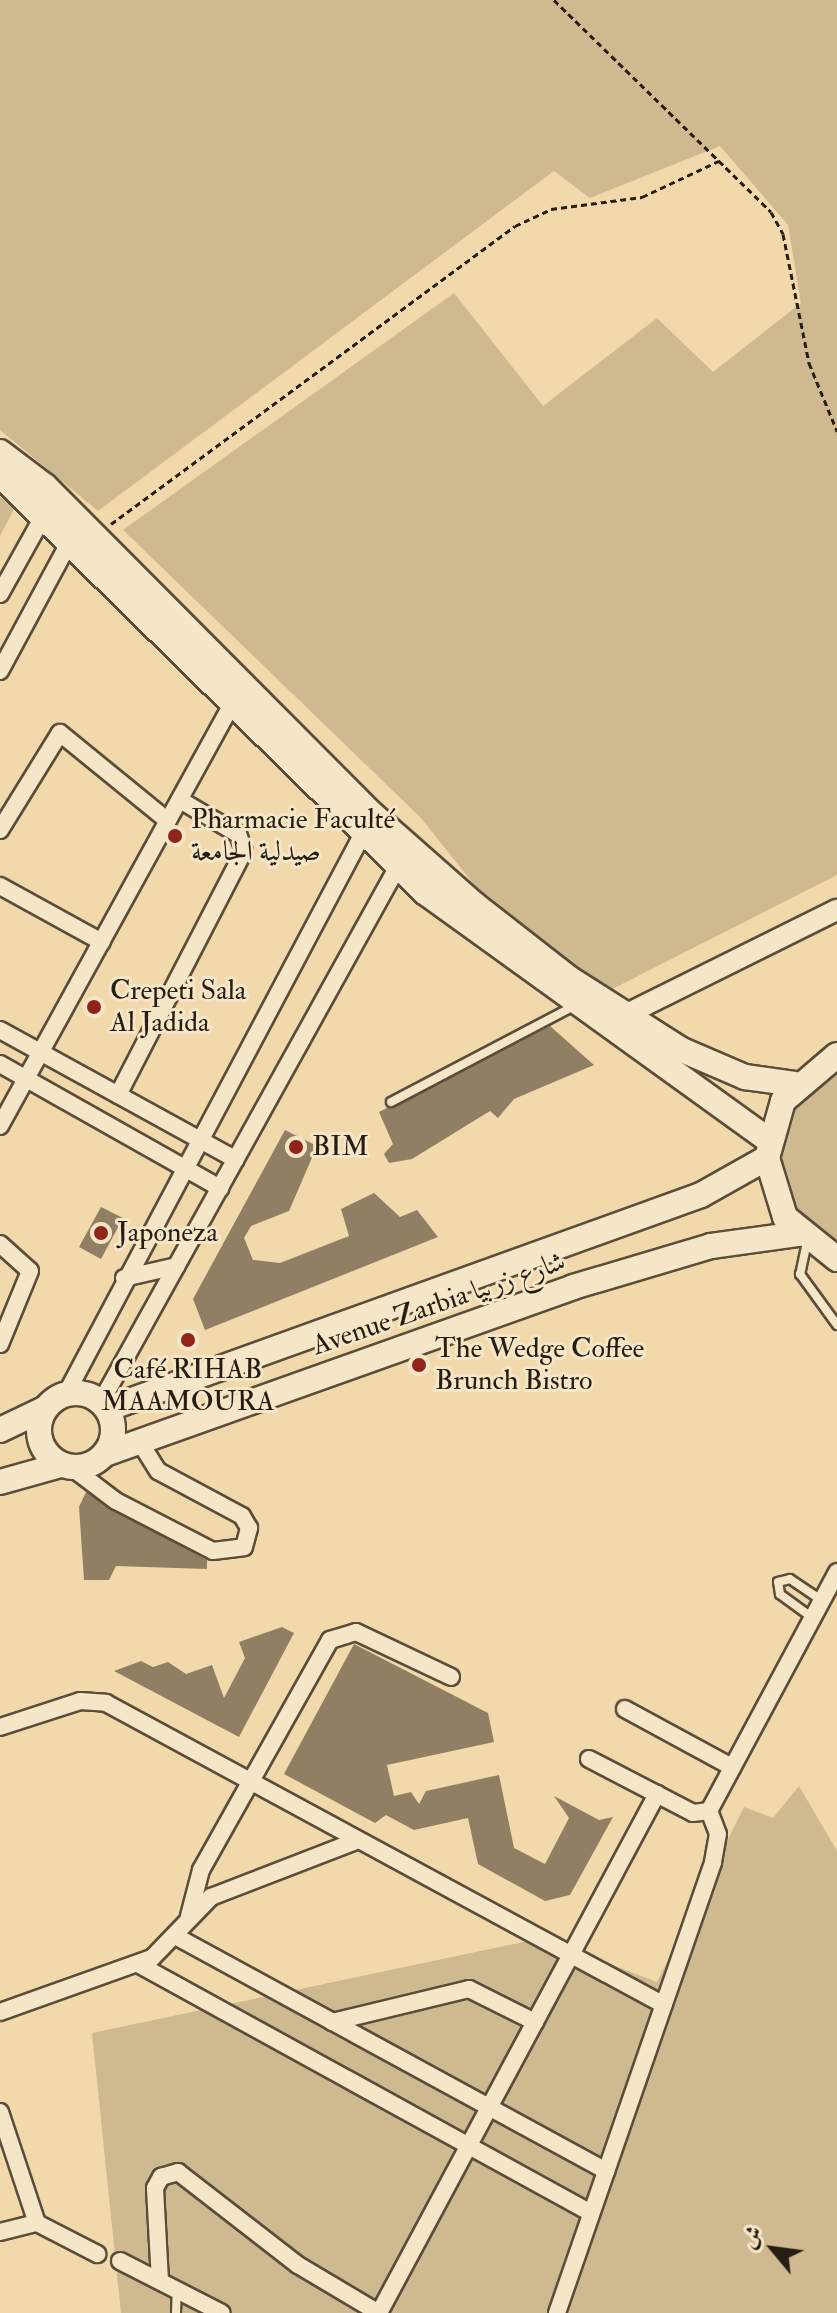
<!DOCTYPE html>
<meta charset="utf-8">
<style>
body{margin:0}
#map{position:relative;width:837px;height:2313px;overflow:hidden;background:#f1d9ab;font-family:"IM FELL Double Pica",Amiri,serif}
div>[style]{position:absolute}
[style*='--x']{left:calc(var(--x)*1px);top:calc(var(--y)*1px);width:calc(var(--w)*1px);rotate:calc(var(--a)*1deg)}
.green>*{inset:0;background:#cfb991}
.building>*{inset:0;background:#907f62}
.path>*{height:3px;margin-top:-1.5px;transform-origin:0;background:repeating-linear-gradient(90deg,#271e13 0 6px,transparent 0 10px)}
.roads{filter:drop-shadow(2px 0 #5a4d39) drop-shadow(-2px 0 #5a4d39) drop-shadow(0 2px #5a4d39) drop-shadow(0 -2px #5a4d39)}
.service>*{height:8px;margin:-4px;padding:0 4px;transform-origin:4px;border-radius:4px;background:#f6e6c8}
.minor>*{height:16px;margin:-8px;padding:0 8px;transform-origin:8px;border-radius:8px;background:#f6e6c8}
.tertiary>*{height:20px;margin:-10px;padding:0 10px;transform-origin:10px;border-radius:10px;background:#f6e6c8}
.secondary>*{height:24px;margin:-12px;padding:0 12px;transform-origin:12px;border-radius:12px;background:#f6e6c8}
.secondary>.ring{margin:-12px;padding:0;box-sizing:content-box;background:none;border:24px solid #f6e6c8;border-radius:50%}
.dots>*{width:22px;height:22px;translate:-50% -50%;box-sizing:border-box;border:4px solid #f6e6c8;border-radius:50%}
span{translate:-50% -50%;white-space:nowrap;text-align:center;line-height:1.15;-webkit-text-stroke:6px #f6e6c8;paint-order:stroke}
.poi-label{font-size:28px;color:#271e13}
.left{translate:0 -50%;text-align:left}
.street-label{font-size:28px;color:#271e13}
.north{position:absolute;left:733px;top:2209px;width:80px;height:80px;-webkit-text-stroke:6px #f6e6c8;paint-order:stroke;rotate:299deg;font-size:22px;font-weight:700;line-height:32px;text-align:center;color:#271e13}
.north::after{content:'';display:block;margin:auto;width:28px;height:36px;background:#271e13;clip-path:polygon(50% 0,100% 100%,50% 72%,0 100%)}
</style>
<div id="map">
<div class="green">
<div style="clip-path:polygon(0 0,837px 0,837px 875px,573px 1009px,421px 818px,123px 530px,454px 293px,543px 406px,657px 318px,713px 372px,801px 303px,788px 225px,720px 146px,590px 198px,554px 171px,98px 511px,0 430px)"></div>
<div style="clip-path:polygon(0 497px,15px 507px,0 536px)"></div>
<div style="clip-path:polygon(837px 1067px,837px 1248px,806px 1227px,778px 1168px,793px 1104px)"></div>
<div style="clip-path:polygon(799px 1786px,837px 1851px,837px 2313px,121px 2313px,92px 2033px,542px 1938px,657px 1982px,744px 1807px,773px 1818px)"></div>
</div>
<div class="building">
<div style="clip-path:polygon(550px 1026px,594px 1065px,514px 1099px,498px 1118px,490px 1111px,412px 1159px,389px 1163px,384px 1154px,393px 1144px,379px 1112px)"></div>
<div style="clip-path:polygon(285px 1130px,317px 1146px,289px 1211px,251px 1226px,244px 1238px,253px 1260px,280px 1263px,349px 1236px,341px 1209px,374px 1193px,400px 1217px,417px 1210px,438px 1237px,205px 1330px,193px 1299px)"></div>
<div style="clip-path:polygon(101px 1207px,123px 1218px,101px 1259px,79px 1247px)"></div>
<div style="clip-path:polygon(86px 1492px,207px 1560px,207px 1569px,116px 1566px,109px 1580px,84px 1580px,79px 1507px)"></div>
<div style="clip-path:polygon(282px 1627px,294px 1633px,239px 1737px,114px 1671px,141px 1661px,153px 1667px,168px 1662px,186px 1674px,212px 1665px,224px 1698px,245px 1658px,239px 1642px)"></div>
<div style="clip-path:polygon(354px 1644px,488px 1713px,494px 1742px,387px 1765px,394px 1796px,411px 1792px,419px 1804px,426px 1791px,499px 1775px,514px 1848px,545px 1864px,569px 1818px,554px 1796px,599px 1820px,613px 1817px,570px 1895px,545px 1901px,478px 1864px,468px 1818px,414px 1830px,386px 1815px,375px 1823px,284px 1774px)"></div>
</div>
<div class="path">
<div style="--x:554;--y:0;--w:303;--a:44.3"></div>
<div style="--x:771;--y:212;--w:25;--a:61"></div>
<div style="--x:783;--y:234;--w:132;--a:78.6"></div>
<div style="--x:809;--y:363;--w:74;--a:67.6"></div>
<div style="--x:111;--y:524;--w:502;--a:-36.41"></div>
<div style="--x:515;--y:226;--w:40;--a:-25"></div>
<div style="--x:551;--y:209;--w:92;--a:-7.5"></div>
<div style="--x:642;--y:197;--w:85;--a:-25.1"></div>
</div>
<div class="roads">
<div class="service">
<div style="--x:391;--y:1102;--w:207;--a:-27.7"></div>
<div style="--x:807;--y:1242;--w:33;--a:102"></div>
<div style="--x:800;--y:1274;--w:63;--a:54"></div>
<div style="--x:810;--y:1616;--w:37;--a:-144"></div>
<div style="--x:780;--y:1594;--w:12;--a:-99"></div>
<div style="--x:778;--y:1582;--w:12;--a:-14"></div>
<div style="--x:790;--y:1579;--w:36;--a:34"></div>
<div style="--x:176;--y:2313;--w:23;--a:-88"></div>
</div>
<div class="minor">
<div style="--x:0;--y:594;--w:93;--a:-60.9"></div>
<div style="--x:0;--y:671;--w:150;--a:-61.7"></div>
<div style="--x:0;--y:830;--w:114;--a:-58.3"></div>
<div style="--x:60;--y:733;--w:139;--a:39.2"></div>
<div style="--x:0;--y:886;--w:116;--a:28.8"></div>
<div style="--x:0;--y:1030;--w:269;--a:28.8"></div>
<div style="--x:0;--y:1064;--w:253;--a:29.4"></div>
<div style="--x:118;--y:1095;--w:275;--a:-62.7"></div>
<div style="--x:244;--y:851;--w:18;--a:-109"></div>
<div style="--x:238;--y:834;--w:67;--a:-149.6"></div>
<div style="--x:0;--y:1126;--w:479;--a:-61.2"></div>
<div style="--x:0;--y:1244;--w:40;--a:42"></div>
<div style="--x:30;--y:1271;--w:79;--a:112.3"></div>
<div style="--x:124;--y:1278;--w:54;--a:-12.8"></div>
<div style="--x:66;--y:1394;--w:643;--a:-62.08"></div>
<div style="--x:101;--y:1402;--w:621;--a:-61"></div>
<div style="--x:71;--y:1467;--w:56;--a:37.1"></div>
<div style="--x:116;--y:1501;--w:109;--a:27.3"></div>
<div style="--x:213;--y:1551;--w:31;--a:-7"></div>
<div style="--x:244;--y:1547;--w:20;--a:-75"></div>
<div style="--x:249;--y:1528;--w:14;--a:-120"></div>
<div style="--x:242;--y:1516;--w:95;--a:-151.8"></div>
<div style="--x:158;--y:1471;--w:34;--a:-122"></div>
<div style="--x:625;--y:1709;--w:122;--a:28.5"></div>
<div style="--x:0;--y:1727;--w:84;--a:-18"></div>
<div style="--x:80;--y:1701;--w:26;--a:4"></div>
<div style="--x:106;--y:1703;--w:634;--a:28.42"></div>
<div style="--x:589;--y:1759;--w:117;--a:27.4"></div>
<div style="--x:693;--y:1813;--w:16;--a:-7"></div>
<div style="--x:709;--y:1811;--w:271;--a:-61.8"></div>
<div style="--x:189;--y:1916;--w:48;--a:-75.4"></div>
<div style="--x:201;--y:1870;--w:264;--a:-60.7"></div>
<div style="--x:330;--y:1640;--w:27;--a:-17"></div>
<div style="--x:356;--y:1632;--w:105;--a:25.3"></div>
<div style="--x:177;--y:1937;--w:489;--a:28.6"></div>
<div style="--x:138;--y:1964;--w:517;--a:28.8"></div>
<div style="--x:0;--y:2012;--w:161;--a:-19.6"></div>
<div style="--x:152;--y:1958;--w:85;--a:-46"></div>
<div style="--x:211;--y:1897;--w:155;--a:-21.1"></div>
<div style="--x:332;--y:2022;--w:141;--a:-13.5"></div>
<div style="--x:469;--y:1989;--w:74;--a:26.6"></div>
<div style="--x:0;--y:2112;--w:117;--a:71.6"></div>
<div style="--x:0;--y:2232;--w:38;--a:-14"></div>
<div style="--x:37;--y:2223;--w:68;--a:27.3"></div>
<div style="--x:120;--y:2261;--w:114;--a:27"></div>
<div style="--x:160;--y:2281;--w:93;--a:-93.1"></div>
<div style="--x:155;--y:2188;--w:13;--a:-61"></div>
<div style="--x:161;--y:2177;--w:18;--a:-16"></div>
<div style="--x:178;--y:2172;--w:152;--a:37.8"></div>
<div style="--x:298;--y:2265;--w:94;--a:30.7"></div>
<div style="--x:379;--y:2313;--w:589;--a:-61.82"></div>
<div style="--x:557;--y:2313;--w:477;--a:-70.9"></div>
<div style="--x:713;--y:1862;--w:28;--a:-80"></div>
<div style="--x:718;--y:1834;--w:25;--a:-111"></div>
</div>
<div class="tertiary">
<div style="--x:623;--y:1016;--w:239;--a:-26.4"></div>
</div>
<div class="secondary">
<div style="--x:0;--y:452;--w:56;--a:37.1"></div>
<div style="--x:45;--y:486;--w:465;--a:45.1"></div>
<div style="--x:373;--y:815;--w:135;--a:41.4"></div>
<div style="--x:474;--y:904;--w:122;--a:38"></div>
<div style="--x:570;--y:979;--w:133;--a:32.4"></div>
<div style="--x:682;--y:1050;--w:69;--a:23.2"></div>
<div style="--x:745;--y:1077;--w:50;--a:8"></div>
<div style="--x:0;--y:475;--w:597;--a:44.46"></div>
<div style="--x:426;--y:893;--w:423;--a:35.8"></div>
<div style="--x:837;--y:1055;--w:71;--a:139.6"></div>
<div style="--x:783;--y:1101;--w:59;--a:105.7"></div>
<div style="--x:767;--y:1158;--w:62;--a:73"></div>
<div style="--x:785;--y:1217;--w:67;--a:38.9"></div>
<div class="ring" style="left:39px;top:1393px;width:50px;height:50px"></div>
<div style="--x:107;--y:1409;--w:631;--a:-19.81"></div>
<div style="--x:701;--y:1195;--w:76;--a:-29.3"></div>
<div style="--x:0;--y:1430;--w:51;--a:-25.6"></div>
<div style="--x:105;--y:1454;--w:497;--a:-19.6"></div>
<div style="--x:573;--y:1287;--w:144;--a:-16.5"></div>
<div style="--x:711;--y:1246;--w:89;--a:-7.8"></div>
<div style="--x:0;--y:1482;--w:63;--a:-15.6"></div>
</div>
</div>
<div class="dots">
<div style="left:175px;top:836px;background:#8f2418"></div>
<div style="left:94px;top:1007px;background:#8f2418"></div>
<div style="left:296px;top:1147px;background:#8f2418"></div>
<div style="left:101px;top:1233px;background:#8f2418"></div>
<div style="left:188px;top:1340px;background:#8f2418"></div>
<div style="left:419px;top:1365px;background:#8f2418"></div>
</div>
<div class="poi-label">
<span class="left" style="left:191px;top:836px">Pharmacie Faculté<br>صيدلية الجامعة</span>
<span class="left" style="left:110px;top:1007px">Crepeti Sala<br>Al Jadida</span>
<span class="left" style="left:312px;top:1147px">BIM</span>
<span class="left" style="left:117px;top:1233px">Japoneza</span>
<span class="left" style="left:435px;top:1365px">The Wedge Coffee<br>Brunch Bistro</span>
<span style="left:188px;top:1386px">Café RIHAB<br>MAAMOURA</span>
</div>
<div class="street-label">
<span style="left:439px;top:1304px;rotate:-19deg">Avenue Zarbia شارع زربيا</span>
</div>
<div class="north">ش</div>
</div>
